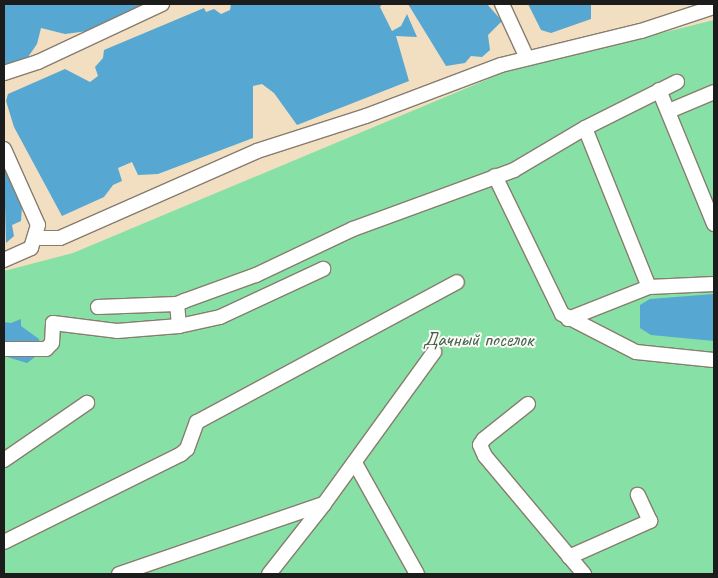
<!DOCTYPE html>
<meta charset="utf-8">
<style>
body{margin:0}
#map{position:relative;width:718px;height:578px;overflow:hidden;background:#f2dec1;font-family:Caveat,sans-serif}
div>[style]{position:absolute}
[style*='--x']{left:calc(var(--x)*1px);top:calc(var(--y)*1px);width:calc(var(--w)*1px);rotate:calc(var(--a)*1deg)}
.green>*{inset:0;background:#87e0a5}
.water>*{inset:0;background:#56a7d1}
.roads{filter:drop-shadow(1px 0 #877d6e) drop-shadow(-1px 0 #877d6e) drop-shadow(0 1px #877d6e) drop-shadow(0 -1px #877d6e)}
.minor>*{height:14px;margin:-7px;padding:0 7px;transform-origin:7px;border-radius:7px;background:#fff}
span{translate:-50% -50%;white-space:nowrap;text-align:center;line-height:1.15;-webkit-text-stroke:4px #fdfcf7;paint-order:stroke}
.park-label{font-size:20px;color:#41614c}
.frame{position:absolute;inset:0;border:5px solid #1c1c1c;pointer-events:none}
</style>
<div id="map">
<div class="green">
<div style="clip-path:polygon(714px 20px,714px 574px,4px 574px,4px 271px,73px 253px,505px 72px)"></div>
</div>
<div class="water">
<div style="clip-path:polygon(4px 4px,150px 4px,88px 31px,65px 34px,41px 28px,37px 44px,28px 57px,4px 71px)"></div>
<div style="clip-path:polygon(231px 4px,382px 4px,380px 7px,392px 31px,401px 26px,407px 14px,417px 37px,396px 36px,409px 81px,297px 125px,274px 93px,262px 84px,253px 86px,253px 138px,158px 174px,138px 175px,132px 162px,118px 168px,122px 181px,113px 185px,104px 197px,62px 216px,14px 127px,6px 101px,8px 94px,65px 69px,90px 82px,98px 76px,95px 67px,103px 58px,104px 50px,204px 8px,206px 12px,214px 9px,221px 14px,230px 10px)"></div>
<div style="clip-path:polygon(408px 4px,487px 4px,502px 21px,488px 35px,490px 50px,482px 57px,471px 56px,465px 63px,446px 66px)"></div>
<div style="clip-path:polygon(528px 4px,596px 4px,591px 5px,591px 19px,551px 33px,541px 30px)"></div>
<div style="clip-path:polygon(4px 168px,22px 207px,21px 221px,12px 225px,14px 236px,6px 243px)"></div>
<div style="clip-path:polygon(714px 294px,714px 341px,651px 335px,640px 328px,640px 305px,650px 299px)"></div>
<div style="clip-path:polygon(21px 319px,21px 326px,39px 339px,40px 346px,39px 354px,27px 363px,4px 356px,4px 322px,11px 323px)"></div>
</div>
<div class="roads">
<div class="minor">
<div style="--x:502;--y:4;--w:57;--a:65.2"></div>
<div style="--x:4;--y:73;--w:36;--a:-18"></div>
<div style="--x:38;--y:62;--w:137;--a:-25.1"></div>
<div style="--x:659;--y:90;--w:145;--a:67.7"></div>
<div style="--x:669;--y:111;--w:49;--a:-22.9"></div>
<div style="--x:585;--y:128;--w:171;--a:68.1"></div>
<div style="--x:4;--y:149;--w:83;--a:65.9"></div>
<div style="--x:38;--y:225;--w:24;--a:107"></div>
<div style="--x:31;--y:248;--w:30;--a:156"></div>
<div style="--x:495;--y:176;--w:153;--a:64.1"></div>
<div style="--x:562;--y:314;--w:83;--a:27.2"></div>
<div style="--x:636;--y:352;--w:78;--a:5.9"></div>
<div style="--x:36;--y:238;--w:24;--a:0"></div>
<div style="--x:60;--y:238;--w:215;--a:-23.8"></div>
<div style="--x:257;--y:151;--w:114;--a:-17.8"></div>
<div style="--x:366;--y:116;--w:144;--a:-20.7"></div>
<div style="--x:501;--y:65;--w:144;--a:-13.7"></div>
<div style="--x:641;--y:31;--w:77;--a:-18.2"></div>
<div style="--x:98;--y:307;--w:79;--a:-2.2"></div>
<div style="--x:568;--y:319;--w:87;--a:-21.6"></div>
<div style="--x:649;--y:287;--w:65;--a:-2.6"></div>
<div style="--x:179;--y:326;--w:42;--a:-12.4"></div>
<div style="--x:220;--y:317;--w:114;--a:-25"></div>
<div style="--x:4;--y:349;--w:42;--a:0"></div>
<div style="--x:46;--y:349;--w:8;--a:-45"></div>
<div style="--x:52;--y:343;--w:20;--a:-87"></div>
<div style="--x:53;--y:323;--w:64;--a:7.1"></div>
<div style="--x:117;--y:331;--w:62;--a:-4.6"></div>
<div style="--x:179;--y:326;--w:22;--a:-95"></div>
<div style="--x:177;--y:304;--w:8;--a:-23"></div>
<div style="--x:184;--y:301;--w:77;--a:-19.9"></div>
<div style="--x:256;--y:275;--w:107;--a:-25.4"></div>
<div style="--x:353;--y:229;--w:171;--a:-20.1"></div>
<div style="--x:514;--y:170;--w:82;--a:-30.6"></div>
<div style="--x:585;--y:128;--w:103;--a:-26.6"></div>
<div style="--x:528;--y:404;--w:56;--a:141.5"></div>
<div style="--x:484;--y:439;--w:7;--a:124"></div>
<div style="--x:480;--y:445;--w:12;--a:66"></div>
<div style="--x:485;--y:456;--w:154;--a:50"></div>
<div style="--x:4;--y:460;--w:101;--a:-34.5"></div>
<div style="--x:355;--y:463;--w:127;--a:60.8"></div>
<div style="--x:4;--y:542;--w:198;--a:-26.4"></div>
<div style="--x:181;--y:454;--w:8;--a:-40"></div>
<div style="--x:187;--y:449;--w:29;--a:-70"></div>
<div style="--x:197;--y:422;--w:295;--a:-28.3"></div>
<div style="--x:569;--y:557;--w:89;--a:-24"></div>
<div style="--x:650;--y:521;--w:29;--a:-115"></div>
<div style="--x:119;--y:574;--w:217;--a:-18.9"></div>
<div style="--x:269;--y:574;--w:89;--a:-51.8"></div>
<div style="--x:324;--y:504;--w:188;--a:-54.1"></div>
</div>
</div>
<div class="park-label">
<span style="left:478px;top:339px">Дачный поселок</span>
</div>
<div class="frame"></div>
</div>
